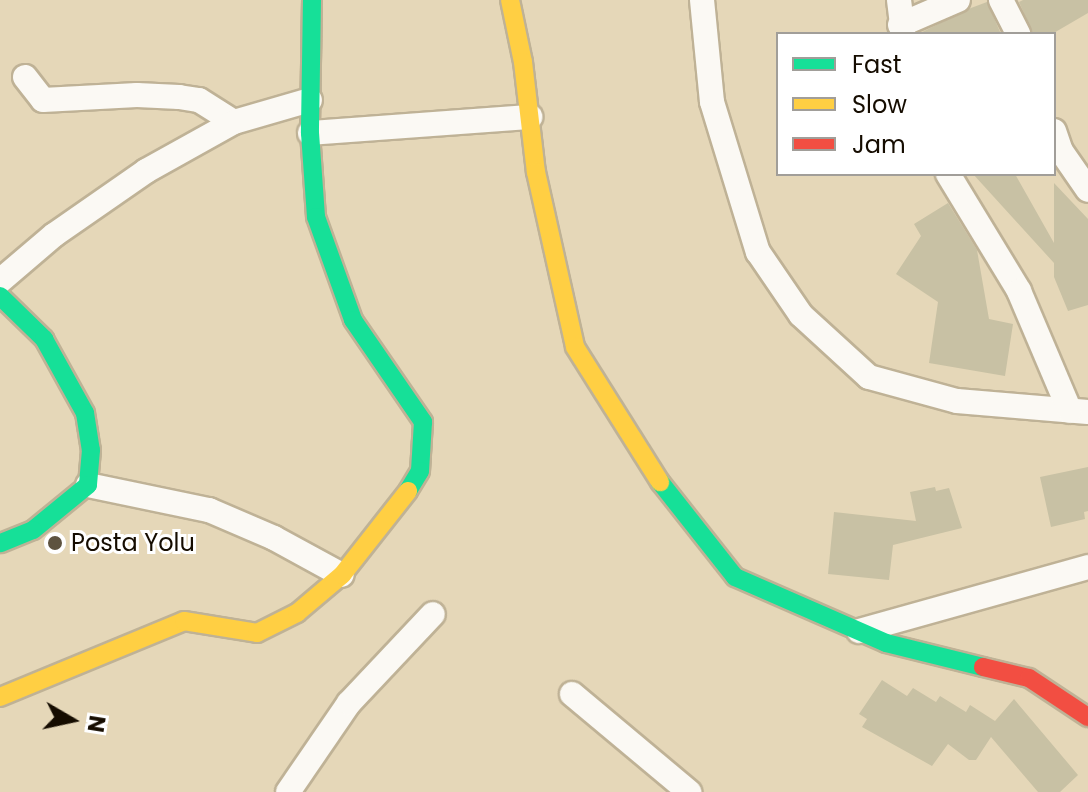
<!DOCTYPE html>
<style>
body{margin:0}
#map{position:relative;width:1088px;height:792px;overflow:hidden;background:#e5d7b8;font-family:Poppins,sans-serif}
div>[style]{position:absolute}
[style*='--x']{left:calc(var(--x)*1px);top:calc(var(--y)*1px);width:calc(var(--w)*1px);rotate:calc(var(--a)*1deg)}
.building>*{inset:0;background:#c8c1a4}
.roads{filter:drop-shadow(2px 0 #bfb296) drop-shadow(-2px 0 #bfb296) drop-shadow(0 2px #bfb296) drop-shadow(0 -2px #bfb296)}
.street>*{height:24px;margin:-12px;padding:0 12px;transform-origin:12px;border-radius:12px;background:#fbf9f4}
.fast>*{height:18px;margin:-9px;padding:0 9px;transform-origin:9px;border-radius:9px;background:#16e098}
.slow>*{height:18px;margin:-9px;padding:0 9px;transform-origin:9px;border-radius:9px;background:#ffcf43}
.jam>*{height:18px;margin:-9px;padding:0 9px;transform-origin:9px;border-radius:9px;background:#f24e42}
.dots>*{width:22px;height:22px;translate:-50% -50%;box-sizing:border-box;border:4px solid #fff;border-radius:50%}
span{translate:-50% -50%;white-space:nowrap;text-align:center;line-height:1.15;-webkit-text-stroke:6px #fff;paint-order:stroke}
.poi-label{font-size:24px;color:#150c00}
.left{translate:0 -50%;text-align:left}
.legend{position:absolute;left:776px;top:32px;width:280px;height:144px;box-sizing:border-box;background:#fff;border:2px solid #a19e99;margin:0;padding:10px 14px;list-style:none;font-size:24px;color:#150c00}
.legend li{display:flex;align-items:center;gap:16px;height:40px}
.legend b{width:40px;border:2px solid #a19e99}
.north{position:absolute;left:32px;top:680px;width:80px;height:80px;-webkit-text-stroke:6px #fff;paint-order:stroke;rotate:99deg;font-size:22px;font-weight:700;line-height:32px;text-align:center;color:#150c00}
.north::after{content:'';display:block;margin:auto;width:28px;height:36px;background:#150c00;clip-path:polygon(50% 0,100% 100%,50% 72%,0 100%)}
</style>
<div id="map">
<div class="building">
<div style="clip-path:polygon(1023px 0,1088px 0,1088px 13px,1052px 34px,1033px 34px,1019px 2px)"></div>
<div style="clip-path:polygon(987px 2px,1001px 34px,918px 34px,971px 8px)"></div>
<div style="clip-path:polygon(973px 174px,1015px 174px,1054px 243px,1054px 183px,1088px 219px,1088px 305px,1068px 311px,1054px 277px,1054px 263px)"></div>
<div style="clip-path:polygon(948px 203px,977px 250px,989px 319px,1013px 324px,1005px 376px,929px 363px,938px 302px,896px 274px,921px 236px,914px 224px)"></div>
<div style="clip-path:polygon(1088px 467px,1088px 511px,1084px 512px,1085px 519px,1051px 527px,1040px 477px)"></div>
<div style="clip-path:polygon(935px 487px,936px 491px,949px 488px,962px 528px,893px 545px,889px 580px,828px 574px,834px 512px,916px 521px,910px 492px)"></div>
<div style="clip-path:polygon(882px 680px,907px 696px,913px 688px,936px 702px,940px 696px,966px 712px,970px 705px,995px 721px,1014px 699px,1078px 775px,1060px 792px,1038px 792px,991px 737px,976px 760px,969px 760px,948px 744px,932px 766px,862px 727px,867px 719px,859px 714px)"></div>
</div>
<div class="roads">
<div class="street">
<div style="--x:702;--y:0;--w:102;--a:84.4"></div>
<div style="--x:712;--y:102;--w:157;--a:73"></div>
<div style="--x:758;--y:252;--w:76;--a:55.7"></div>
<div style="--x:801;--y:315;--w:92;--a:42.4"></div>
<div style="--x:869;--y:377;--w:91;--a:15.3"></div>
<div style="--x:957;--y:401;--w:131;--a:4.8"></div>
<div style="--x:899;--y:0;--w:34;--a:83"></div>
<div style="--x:1001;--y:0;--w:38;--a:63"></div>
<div style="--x:900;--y:25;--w:63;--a:-23.3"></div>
<div style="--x:25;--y:77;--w:29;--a:52"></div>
<div style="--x:43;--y:100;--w:94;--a:-3"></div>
<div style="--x:137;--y:95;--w:42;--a:2.7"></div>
<div style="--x:179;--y:97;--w:20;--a:9"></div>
<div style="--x:199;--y:100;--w:41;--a:32.2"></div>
<div style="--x:1054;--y:131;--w:21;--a:71"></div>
<div style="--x:1061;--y:151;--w:47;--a:55.3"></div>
<div style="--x:310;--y:133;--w:221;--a:-4.2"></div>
<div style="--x:948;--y:174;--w:137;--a:58.7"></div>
<div style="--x:1019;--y:291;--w:130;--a:67"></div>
<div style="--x:0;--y:281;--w:71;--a:-40.4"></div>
<div style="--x:54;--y:235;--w:112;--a:-34.8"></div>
<div style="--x:146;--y:171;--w:101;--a:-29.1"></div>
<div style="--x:234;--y:122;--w:79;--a:-16.1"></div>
<div style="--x:88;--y:485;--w:124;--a:11.7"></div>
<div style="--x:209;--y:510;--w:71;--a:23.3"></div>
<div style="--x:274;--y:538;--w:77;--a:28.6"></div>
<div style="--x:859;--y:631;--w:238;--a:-15.6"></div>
<div style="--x:572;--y:694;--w:153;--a:39.9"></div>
<div style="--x:288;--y:792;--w:108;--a:-55.6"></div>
<div style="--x:349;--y:703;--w:122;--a:-46.7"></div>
</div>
<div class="fast">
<div style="--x:312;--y:0;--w:133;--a:90.9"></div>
<div style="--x:310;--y:133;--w:84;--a:85.9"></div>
<div style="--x:316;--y:217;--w:109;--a:70.2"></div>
<div style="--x:353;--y:320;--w:124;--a:55.5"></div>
<div style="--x:423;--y:422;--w:49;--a:93.5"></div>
<div style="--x:420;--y:471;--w:23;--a:121"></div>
<div style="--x:0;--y:296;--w:62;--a:44.3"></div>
<div style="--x:44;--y:339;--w:85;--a:61"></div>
<div style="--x:85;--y:413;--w:37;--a:81"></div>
<div style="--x:91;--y:450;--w:35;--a:95"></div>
<div style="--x:88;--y:485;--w:71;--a:140.7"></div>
<div style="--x:33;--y:530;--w:35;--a:158"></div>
<div style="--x:660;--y:482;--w:121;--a:51.7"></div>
<div style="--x:735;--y:577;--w:165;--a:23.6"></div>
<div style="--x:886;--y:643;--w:100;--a:13.9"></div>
</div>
<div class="slow">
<div style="--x:510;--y:0;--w:63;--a:78.2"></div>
<div style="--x:523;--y:62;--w:111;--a:83.3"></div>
<div style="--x:536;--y:172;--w:179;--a:77.4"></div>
<div style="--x:575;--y:347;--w:160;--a:57.8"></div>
<div style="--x:0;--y:697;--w:199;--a:-22.4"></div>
<div style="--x:184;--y:621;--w:74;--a:9.3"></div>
<div style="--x:257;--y:633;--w:45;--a:-26.6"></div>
<div style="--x:297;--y:613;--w:59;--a:-40.2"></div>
<div style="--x:342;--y:575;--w:107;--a:-51.8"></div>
</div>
<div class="jam">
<div style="--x:983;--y:667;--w:47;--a:13.4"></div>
<div style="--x:1029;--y:678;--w:71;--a:33.5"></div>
</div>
</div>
<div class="dots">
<div style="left:55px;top:543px;background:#5e5340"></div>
</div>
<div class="poi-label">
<span class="left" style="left:71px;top:543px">Posta Yolu</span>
</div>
<ul class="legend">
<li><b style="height:10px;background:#16e098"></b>Fast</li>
<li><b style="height:10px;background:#ffcf43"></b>Slow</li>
<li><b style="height:10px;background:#f24e42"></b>Jam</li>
</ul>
<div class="north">N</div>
</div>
